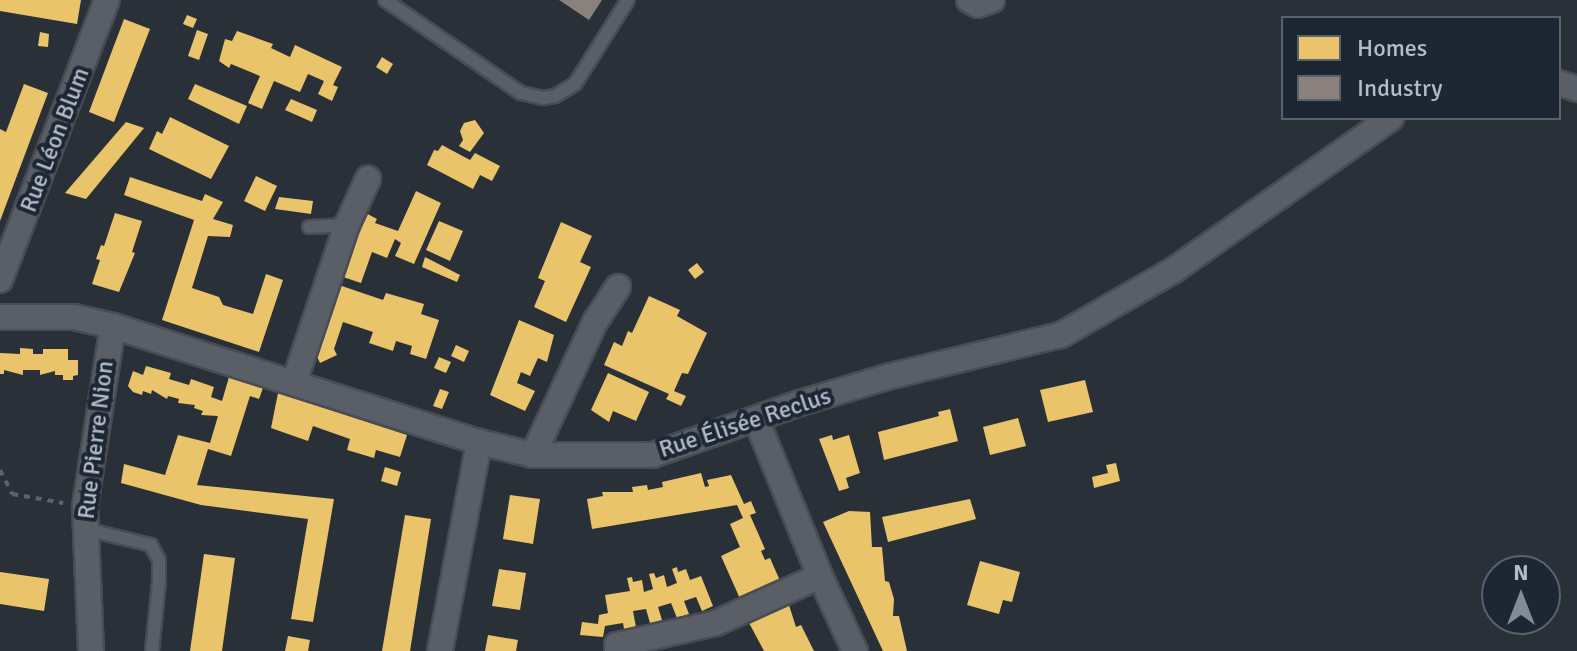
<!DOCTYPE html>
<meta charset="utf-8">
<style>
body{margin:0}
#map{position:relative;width:1577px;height:651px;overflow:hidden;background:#2a3038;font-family:Signika,sans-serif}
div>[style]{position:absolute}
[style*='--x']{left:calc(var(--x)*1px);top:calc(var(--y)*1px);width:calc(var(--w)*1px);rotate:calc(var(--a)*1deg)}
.homes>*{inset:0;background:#e9c46a}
.industry>*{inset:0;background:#8a817c}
.path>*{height:4px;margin-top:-2px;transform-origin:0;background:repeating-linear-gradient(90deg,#5d636a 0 6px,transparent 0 12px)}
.roads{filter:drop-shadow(2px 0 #484c53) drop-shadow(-2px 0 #484c53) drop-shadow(0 2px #484c53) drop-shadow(0 -2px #484c53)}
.lane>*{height:12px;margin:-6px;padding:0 6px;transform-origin:6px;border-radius:6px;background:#5a5e66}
.street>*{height:24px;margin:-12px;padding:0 12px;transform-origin:12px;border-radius:12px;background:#5a5e66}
span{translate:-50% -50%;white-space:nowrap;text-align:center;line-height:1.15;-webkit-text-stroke:8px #1d2633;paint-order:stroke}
.street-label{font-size:24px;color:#b4bcc9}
.legend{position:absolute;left:1281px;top:16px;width:280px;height:104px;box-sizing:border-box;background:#1d2633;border:2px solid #59626f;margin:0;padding:10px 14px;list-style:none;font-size:24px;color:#b4bcc9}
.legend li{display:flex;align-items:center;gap:16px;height:40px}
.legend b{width:40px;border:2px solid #59626f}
.north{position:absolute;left:1481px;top:555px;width:80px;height:80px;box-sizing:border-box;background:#1d2633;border:2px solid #59626f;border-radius:50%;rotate:0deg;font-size:22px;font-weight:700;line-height:32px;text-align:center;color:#b4bcc9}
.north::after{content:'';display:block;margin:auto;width:28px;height:36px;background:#848b96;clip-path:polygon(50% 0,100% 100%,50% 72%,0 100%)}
</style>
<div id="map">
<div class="homes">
<div style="clip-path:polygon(0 0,81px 0,77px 24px,0 11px)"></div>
<div style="clip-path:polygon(187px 15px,197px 19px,193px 28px,183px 24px)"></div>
<div style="clip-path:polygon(124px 19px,150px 29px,114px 122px,89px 112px)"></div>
<div style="clip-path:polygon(197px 30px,208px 34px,199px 60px,188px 56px)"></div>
<div style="clip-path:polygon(237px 31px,273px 44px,271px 48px,290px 57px,295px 45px,342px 67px,333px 85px,338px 87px,332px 101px,318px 94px,324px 81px,308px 74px,300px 92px,274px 81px,262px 109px,248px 103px,260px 76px,231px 64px,229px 68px,219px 61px,225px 39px,232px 41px)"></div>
<div style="clip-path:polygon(40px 32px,49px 34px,48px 47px,38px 46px)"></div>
<div style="clip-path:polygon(382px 57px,393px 64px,387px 74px,376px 67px)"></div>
<div style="clip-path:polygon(24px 84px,48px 93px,0 221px,0 129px,6px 132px)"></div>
<div style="clip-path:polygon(195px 84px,247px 106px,239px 124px,188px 99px)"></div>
<div style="clip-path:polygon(291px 99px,317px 110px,312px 122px,285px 110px)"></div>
<div style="clip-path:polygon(170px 117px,229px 146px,211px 179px,149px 149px,157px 131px,162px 134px)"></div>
<div style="clip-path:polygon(475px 120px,484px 133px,470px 152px,459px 146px,463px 140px,460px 131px,464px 123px)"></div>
<div style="clip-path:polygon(126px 122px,144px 128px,86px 199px,65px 193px)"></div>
<div style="clip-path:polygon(442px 145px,470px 160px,475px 153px,500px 166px,492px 181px,480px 175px,473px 189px,427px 165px,434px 150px,438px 151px)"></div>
<div style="clip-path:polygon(256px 176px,277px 186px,265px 211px,244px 201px)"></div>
<div style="clip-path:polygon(130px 177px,202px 201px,205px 194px,223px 202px,213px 219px,233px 225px,230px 237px,208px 236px,192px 288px,219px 297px,223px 305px,253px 314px,266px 274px,283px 280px,259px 352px,162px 320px,194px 220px,124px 195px)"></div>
<div style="clip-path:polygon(416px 191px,441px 203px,414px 264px,395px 256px,401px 243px,395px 239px,387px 258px,372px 252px,361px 283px,340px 276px,364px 212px,377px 219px,375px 223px,398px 231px)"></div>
<div style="clip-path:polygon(279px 197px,313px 201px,311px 214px,275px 209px)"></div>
<div style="clip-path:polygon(115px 213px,142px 221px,132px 252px,135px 253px,119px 292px,92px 284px,100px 260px,96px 259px,101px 245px,104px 246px)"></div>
<div style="clip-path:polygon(439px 221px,463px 231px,450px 261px,426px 250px)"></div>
<div style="clip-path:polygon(561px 222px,592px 236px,580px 262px,591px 267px,566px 322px,534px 307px,545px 281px,538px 278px)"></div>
<div style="clip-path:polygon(425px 257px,460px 275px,457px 282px,422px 267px)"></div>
<div style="clip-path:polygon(697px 263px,704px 272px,695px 279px,688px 270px)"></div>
<div style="clip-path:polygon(336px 284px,383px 300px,386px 293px,424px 304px,421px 314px,439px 320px,426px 359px,410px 354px,412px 346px,396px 341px,393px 351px,369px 343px,373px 332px,343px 322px,334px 349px,337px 355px,320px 363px,314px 350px)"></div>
<div style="clip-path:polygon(649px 296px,680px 310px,677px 316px,707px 333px,688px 374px,682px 373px,674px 391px,686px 396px,681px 406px,666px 399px,669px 394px,604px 365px,614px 342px,622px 346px,628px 331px,632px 333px)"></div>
<div style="clip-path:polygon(519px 320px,554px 335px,547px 362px,538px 358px,530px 376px,521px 372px,517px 383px,535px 391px,525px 411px,490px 395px)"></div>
<div style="clip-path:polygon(456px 345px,469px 351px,464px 362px,451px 356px)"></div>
<div style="clip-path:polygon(20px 348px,33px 349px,33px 354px,43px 354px,43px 349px,68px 349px,68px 360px,78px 360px,78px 375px,73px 376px,73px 380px,63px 380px,63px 375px,55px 375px,55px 371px,40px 375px,40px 370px,23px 370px,23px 375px,4px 370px,4px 374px,0 374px,0 353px,20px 354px)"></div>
<div style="clip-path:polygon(439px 357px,451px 362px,446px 373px,434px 368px)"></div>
<div style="clip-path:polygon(146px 366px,171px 373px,169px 379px,189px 385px,191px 379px,214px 387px,211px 397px,222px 401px,229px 377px,263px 388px,259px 399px,250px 396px,231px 456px,208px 449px,197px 485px,334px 499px,313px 622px,291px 619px,308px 519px,201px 505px,121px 483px,124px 464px,165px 475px,178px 435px,210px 443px,218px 416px,201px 415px,203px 411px,194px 408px,195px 405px,178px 403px,179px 399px,168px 396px,167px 399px,152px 390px,151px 394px,143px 391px,142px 395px,133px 392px,128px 386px,133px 371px,143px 375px)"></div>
<div style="clip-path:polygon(608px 373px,649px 392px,636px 421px,613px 411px,609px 422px,591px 410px)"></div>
<div style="clip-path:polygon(1085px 380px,1093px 412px,1048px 422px,1040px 390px)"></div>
<div style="clip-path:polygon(440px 389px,449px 392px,442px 409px,433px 406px)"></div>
<div style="clip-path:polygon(278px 393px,407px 435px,400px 457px,376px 450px,374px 458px,347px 450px,350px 439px,313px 426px,308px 441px,271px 428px)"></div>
<div style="clip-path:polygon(950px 409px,958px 441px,884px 460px,878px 432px,939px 416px,938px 412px)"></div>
<div style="clip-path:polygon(1018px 418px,1026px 446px,990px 455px,983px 427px)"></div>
<div style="clip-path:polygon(832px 435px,833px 440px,849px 435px,860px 473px,846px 478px,849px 488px,839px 491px,819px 439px)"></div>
<div style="clip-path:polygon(1116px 463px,1120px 481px,1094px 488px,1092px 477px,1108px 473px,1106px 465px)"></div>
<div style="clip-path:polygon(385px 467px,401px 472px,397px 486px,381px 481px)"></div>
<div style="clip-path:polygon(701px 473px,705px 487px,709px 486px,707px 480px,731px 475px,744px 504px,751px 501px,756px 513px,750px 515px,765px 549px,761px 551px,765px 560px,770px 558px,781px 583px,741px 601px,721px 556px,740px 547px,730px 524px,743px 518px,737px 505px,592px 529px,587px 499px,603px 496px,602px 492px,633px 492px,632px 487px,647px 485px,648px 490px,663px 487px,662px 482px)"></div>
<div style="clip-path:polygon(510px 495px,540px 499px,533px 544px,503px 539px)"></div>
<div style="clip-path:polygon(970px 499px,976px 519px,888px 542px,882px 517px)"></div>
<div style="clip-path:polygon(849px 511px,870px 512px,872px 547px,882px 547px,885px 581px,889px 582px,894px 599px,893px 616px,899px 616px,907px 651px,883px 651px,823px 522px)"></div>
<div style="clip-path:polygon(405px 515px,431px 519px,410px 651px,382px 651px)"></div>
<div style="clip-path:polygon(204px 554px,235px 558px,222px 651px,190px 651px)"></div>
<div style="clip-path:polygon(980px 561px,1020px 572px,1012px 602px,1003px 600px,999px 614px,967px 605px)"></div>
<div style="clip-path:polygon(677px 567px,678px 572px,686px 569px,690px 580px,701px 576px,713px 606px,702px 611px,696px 597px,684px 601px,689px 614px,677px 618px,671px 603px,658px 607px,662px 620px,650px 623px,646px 609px,633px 611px,636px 627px,624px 629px,623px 623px,605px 626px,603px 637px,580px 635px,582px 622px,598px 624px,599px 615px,608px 613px,605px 595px,630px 591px,627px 578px,632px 577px,633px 582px,642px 580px,644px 592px,653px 589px,649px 574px,654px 573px,656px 578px,664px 575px,667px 587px,677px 583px,672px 569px)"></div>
<div style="clip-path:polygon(499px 569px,526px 573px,520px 610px,492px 606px)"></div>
<div style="clip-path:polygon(0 572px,49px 579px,44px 611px,0 604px)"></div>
<div style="clip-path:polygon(788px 602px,796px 627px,801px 625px,814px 651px,764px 651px,748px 621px)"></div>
<div style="clip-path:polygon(488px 635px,518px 640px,516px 651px,485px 651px)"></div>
<div style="clip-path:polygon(288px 636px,310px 640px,308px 651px,285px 651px)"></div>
</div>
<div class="industry">
<div style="clip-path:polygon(559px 0,602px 0,589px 20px)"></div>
</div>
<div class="path">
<div style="--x:0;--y:470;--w:27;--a:63"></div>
<div style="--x:12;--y:494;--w:52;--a:10"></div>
</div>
<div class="roads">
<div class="lane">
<div style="--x:385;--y:0;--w:165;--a:34.4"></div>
<div style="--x:521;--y:93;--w:23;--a:13"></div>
<div style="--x:543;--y:98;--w:12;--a:-9"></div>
<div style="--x:555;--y:96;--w:23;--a:-31"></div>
<div style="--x:575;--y:84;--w:99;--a:-57.8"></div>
<div style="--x:309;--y:227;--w:38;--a:-3"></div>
<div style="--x:85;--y:529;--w:68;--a:13.6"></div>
<div style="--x:151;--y:545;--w:17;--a:62"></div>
<div style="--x:159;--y:560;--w:22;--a:90"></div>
<div style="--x:159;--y:582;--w:69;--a:95.8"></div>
</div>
<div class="street">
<div style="--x:969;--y:0;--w:10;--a:29"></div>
<div style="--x:978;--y:5;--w:15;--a:-20"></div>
<div style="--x:1559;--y:83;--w:19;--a:18"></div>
<div style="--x:0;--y:280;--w:300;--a:-69.1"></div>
<div style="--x:0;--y:317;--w:74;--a:0"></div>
<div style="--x:74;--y:317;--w:40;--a:13"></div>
<div style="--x:113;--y:326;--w:384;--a:17.6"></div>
<div style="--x:479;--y:442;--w:56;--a:13.5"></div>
<div style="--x:533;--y:455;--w:120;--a:0"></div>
<div style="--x:653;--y:455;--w:156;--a:-19.5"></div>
<div style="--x:800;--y:403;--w:91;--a:-16.6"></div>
<div style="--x:887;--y:377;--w:179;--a:-13.6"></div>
<div style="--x:1061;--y:335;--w:130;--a:-29.9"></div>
<div style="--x:1174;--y:270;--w:265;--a:-35"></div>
<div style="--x:294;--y:383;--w:167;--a:-71.5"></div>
<div style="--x:347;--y:225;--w:51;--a:-65.5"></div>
<div style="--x:756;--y:419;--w:170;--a:67.8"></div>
<div style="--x:820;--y:576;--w:83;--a:65"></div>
<div style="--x:533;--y:455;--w:147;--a:-65"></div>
<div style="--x:595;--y:322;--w:42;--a:-56.7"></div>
<div style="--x:91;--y:651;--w:145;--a:-92.4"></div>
<div style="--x:85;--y:506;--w:182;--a:-81.2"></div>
<div style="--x:440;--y:651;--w:213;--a:-79.4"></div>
<div style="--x:617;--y:651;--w:6;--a:-90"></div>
<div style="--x:617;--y:645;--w:101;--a:-12.5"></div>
<div style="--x:716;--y:623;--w:114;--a:-24.3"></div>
</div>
</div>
<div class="street-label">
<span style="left:55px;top:140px;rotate:-69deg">Rue Léon Blum</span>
<span style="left:745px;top:423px;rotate:-18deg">Rue Élisée Reclus</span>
<span style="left:96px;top:440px;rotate:-83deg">Rue Pierre Nion</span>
</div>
<ul class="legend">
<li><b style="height:22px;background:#e9c46a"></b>Homes</li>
<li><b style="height:22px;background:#8a817c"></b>Industry</li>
</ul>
<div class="north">N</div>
</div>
